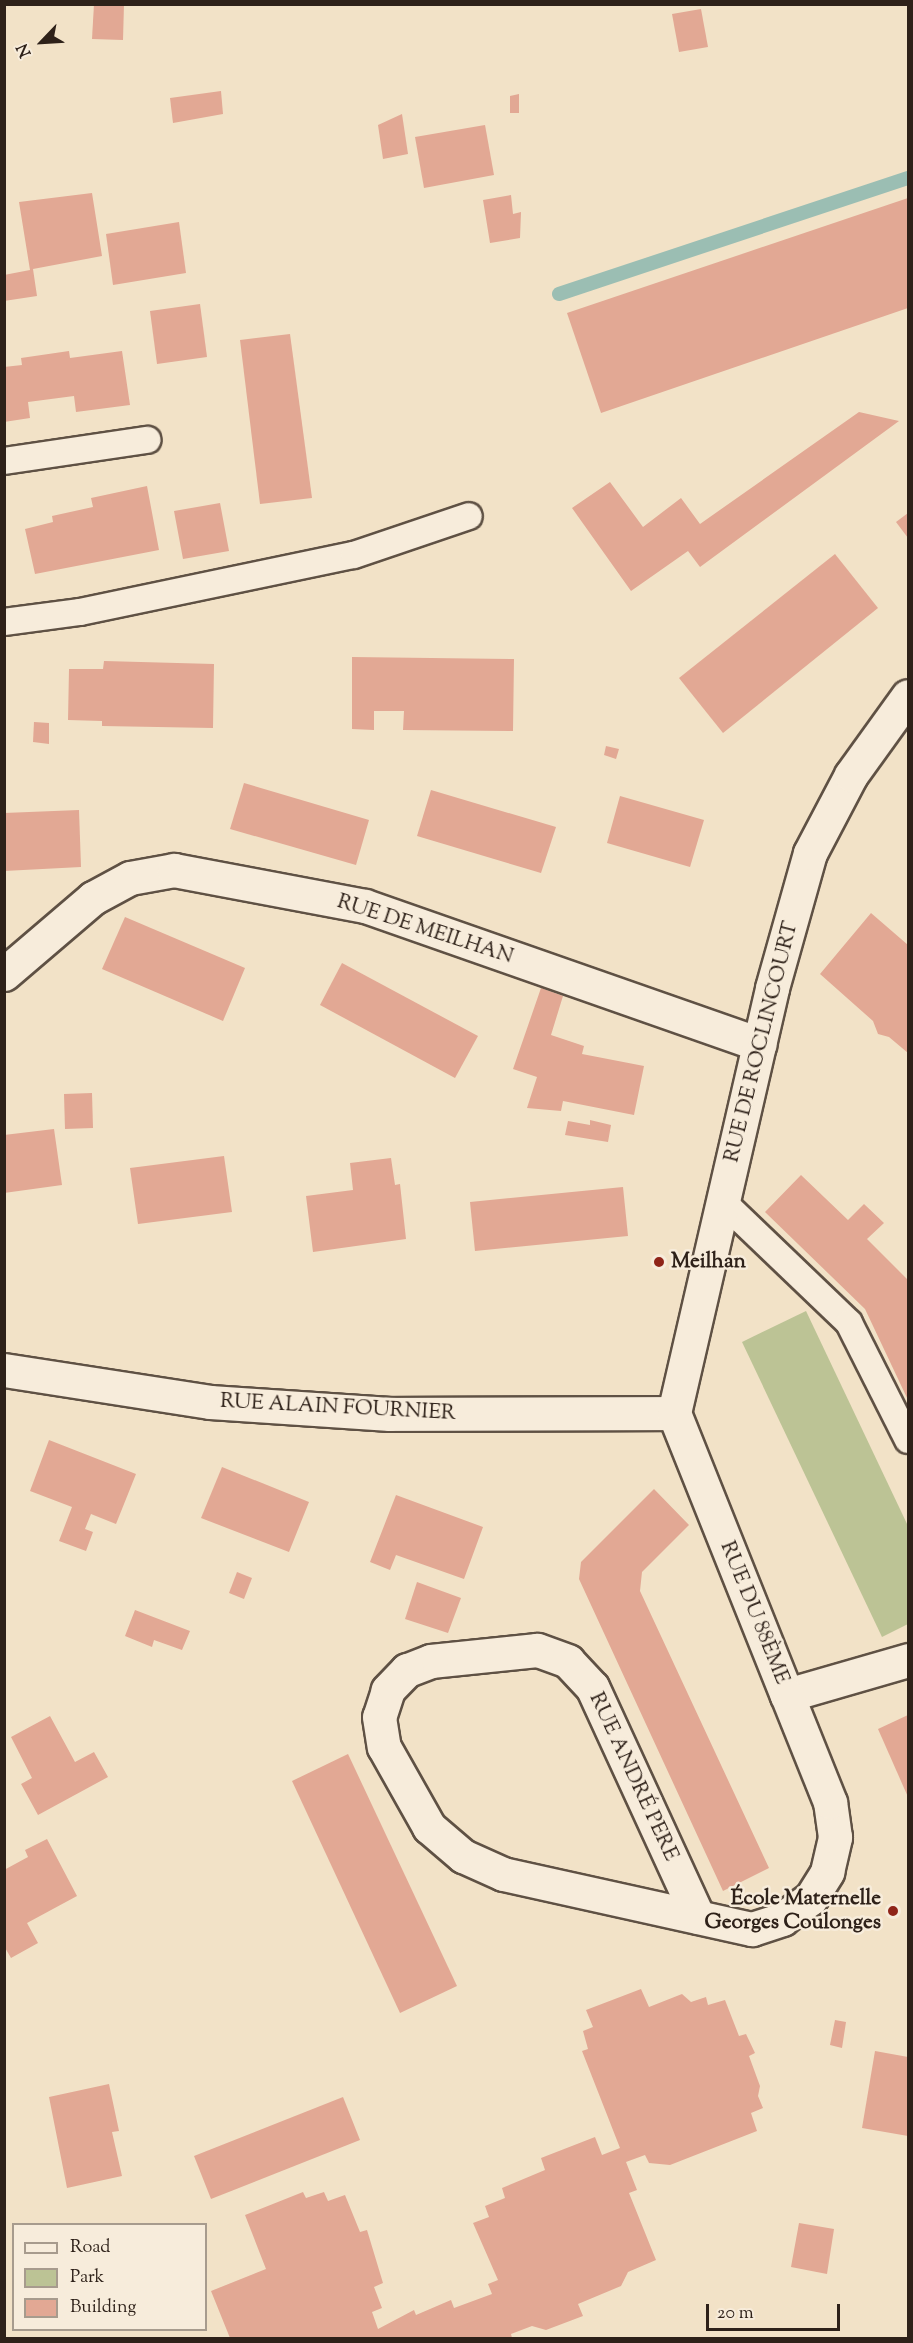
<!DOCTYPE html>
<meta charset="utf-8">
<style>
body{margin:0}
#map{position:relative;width:913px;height:2343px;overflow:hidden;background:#f2e2c7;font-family:"Sorts Mill Goudy",serif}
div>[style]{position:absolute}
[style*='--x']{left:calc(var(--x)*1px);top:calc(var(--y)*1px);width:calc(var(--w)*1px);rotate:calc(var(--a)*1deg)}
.green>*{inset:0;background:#bcc395}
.stream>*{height:14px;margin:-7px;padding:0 7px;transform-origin:7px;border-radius:7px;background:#9bbeb3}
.building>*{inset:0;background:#e2a894}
.roads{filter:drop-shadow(2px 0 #5f5144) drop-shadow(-2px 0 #5f5144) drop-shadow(0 2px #5f5144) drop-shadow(0 -2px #5f5144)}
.service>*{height:26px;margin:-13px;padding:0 13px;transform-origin:13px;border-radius:13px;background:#f7ecdb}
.minor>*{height:33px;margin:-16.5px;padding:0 16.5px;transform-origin:16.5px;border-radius:16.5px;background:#f7ecdb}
.dots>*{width:16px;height:16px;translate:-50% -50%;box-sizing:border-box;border:3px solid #f7ecdb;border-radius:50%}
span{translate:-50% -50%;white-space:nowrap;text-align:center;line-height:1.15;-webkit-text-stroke:5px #f7ecdb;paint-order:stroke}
.street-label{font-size:21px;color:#2e2119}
.poi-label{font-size:21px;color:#2e2119;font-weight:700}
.left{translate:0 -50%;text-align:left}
.right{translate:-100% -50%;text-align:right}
.frame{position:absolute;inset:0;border:6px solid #2e2119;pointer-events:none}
.legend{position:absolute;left:12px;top:2223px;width:195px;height:108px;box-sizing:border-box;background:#f7ecdb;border:2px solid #a79b8d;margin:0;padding:8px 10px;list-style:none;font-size:18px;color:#2e2119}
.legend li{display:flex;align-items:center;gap:12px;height:30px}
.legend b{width:30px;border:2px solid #a79b8d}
.north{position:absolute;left:12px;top:12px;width:60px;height:60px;-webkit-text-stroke:4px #f7ecdb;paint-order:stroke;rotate:245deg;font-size:16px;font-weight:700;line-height:24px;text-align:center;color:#2e2119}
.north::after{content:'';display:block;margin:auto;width:21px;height:27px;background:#2e2119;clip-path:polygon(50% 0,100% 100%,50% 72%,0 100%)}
.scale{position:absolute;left:706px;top:2304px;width:134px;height:27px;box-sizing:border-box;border:3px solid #2e2119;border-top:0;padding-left:8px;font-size:18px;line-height:21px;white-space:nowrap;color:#2e2119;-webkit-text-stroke:4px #f7ecdb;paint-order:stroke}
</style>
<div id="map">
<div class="green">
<div style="clip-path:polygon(806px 1311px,908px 1526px,908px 1624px,882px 1637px,742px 1342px)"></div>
</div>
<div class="stream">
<div style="--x:559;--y:294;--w:368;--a:-18.4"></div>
</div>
<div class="building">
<div style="clip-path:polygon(94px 4px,124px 4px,123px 40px,92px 39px)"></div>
<div style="clip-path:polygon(701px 9px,708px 47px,679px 52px,672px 14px)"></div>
<div style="clip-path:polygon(221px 91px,223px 114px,173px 123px,170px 98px)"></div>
<div style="clip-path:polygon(519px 94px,519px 113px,510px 113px,510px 96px)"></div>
<div style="clip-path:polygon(402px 114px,408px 154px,383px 159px,378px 125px)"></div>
<div style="clip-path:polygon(485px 125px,494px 175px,424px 188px,415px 137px)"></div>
<div style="clip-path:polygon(92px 193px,102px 256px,33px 269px,37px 296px,4px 301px,4px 275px,30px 270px,19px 202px)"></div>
<div style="clip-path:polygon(511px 195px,513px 214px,521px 212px,520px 238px,490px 243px,483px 200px)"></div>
<div style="clip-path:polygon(908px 198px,908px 308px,601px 413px,567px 313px)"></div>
<div style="clip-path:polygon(179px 222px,186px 273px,113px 285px,106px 234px)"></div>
<div style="clip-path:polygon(200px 304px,207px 357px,157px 364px,150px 311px)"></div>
<div style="clip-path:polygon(290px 334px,312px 498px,260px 504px,240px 340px)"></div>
<div style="clip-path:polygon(69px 351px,70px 358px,122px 351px,130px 405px,76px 412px,74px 396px,28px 402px,30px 418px,4px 422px,4px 367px,22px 365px,21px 358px)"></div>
<div style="clip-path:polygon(859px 412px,899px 421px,700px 567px,688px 551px,631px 591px,572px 508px,610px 482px,643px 527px,681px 498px,700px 524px)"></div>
<div style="clip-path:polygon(147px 486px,159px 550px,35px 574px,25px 529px,53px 522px,52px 516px,93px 507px,91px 498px)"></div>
<div style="clip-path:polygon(220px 503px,229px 551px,183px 559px,174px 511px)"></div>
<div style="clip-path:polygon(908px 513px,908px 538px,896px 522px)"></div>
<div style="clip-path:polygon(835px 554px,878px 608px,723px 733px,679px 678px)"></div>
<div style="clip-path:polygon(352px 657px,514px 659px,513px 731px,403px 730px,404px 711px,374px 711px,374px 730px,352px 729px)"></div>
<div style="clip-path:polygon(104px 661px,214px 664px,213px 728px,102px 726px,102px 721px,68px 720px,69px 669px,103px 669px)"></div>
<div style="clip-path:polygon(34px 722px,49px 723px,49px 744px,33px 742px)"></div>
<div style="clip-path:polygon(606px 746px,619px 749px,616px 759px,604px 755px)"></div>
<div style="clip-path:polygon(244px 783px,369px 820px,356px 865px,230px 829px)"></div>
<div style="clip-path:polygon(431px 790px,556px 827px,541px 873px,417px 836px)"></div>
<div style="clip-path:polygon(620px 796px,704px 820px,690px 867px,607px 843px)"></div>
<div style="clip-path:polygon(79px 810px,81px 867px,4px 871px,4px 813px)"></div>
<div style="clip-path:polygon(871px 913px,908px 945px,908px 1053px,889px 1037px,878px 1034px,873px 1021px,820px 974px)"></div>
<div style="clip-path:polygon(125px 917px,245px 968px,223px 1021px,102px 969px)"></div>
<div style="clip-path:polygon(342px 963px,478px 1036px,455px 1078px,320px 1005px)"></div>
<div style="clip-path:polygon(541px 988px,563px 996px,551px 1035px,584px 1046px,582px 1054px,644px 1066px,634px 1115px,563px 1101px,561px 1111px,527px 1108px,537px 1077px,513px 1069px)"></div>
<div style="clip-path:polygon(92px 1093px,93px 1128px,65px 1129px,64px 1094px)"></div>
<div style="clip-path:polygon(590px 1120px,611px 1125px,608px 1142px,565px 1135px,568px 1121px,590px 1125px)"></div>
<div style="clip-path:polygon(54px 1129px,62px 1185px,4px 1193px,4px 1135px)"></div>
<div style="clip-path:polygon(224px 1156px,232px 1212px,138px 1224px,130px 1168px)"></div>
<div style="clip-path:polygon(391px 1158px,395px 1185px,400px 1184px,406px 1239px,313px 1252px,306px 1196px,353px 1190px,350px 1163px)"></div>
<div style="clip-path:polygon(801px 1175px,848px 1220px,864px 1204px,884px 1223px,867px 1239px,908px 1280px,908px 1400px,865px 1309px,765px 1212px)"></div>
<div style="clip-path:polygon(623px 1187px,628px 1236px,475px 1251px,470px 1202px)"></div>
<div style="clip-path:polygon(49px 1440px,136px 1474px,116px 1524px,91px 1514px,85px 1529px,93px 1532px,86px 1551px,59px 1541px,72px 1507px,30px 1491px)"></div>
<div style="clip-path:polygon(222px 1467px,309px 1502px,289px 1552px,201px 1518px)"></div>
<div style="clip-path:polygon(654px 1489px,689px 1525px,642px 1572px,640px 1591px,769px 1868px,723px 1891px,579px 1579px,581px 1562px)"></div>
<div style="clip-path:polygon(396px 1495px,483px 1527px,464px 1579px,396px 1555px,390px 1570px,370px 1562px)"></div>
<div style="clip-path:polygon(237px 1572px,252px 1578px,244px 1599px,229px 1593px)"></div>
<div style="clip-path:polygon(417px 1582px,461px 1598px,448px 1633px,405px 1619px)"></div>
<div style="clip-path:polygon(135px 1610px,190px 1631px,182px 1650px,154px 1640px,152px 1647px,125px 1636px)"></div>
<div style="clip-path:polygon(908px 1715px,908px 1797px,878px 1729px)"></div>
<div style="clip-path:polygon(50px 1716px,75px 1762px,94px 1752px,108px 1777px,38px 1815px,21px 1784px,32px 1778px,11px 1737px)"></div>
<div style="clip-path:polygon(348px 1754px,457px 1986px,400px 2013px,292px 1781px)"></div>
<div style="clip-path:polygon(47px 1839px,77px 1896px,27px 1923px,38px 1943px,11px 1958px,4px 1946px,4px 1870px,28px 1857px,25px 1850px)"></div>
<div style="clip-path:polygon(641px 1989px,649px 2007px,682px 1994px,691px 2002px,706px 1997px,708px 2005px,725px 2000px,739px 2036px,746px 2034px,755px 2053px,749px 2056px,760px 2086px,758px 2096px,763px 2108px,751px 2113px,757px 2131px,670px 2165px,649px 2163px,645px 2155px,626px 2162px,637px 2190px,629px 2193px,656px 2260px,628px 2272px,621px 2286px,578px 2304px,583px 2316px,546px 2330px,532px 2326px,511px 2334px,512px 2338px,230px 2338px,211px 2291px,266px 2269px,245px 2215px,303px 2192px,306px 2198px,324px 2192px,328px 2201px,345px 2195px,360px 2232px,367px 2230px,383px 2283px,374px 2287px,382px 2308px,372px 2312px,378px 2329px,414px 2310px,416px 2315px,451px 2300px,454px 2308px,492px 2294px,488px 2284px,498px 2280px,473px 2223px,489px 2217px,485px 2206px,505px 2198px,502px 2188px,545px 2170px,541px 2158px,595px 2137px,602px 2155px,620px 2148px,582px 2051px,588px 2049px,583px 2031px,593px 2027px,586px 2010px)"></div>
<div style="clip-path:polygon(835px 2020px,846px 2022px,842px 2048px,830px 2045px)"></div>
<div style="clip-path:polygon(875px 2051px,908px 2057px,908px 2136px,862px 2128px)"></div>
<div style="clip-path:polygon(109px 2084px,119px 2131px,112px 2132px,122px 2176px,67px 2188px,49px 2097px)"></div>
<div style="clip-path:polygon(343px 2097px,360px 2140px,211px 2199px,194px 2156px)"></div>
<div style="clip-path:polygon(799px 2223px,834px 2229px,827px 2274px,791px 2267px)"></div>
</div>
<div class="roads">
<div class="service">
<div style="--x:4;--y:461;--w:145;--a:-8.4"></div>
<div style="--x:4;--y:622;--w:77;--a:-7.5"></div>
<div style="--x:80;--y:612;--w:280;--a:-11.8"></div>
<div style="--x:354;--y:555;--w:121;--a:-18.7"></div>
<div style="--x:724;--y:1203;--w:173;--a:43.8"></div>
<div style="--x:849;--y:1323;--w:131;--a:63.2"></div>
</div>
<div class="minor">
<div style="--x:4;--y:974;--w:117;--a:-40.5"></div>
<div style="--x:93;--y:898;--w:42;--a:-28.4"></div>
<div style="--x:130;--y:878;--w:45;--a:-10.3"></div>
<div style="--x:174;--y:870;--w:194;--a:10.7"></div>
<div style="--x:365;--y:906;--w:418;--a:19.3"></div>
<div style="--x:4;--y:1370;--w:208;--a:8.8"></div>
<div style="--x:210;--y:1402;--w:180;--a:3.8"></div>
<div style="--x:390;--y:1414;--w:284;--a:-0.2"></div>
<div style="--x:674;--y:1413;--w:436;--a:-77"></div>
<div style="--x:772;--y:988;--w:140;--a:-74.3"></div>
<div style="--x:810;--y:853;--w:88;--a:-62.3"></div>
<div style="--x:851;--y:775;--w:97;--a:-54.2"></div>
<div style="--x:674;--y:1413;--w:304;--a:68.2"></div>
<div style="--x:787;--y:1695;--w:126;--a:-16.1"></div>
<div style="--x:698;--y:1917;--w:253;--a:-114.7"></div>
<div style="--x:592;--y:1687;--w:35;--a:-133"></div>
<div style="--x:568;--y:1661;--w:33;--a:-160"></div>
<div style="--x:537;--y:1650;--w:107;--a:174.1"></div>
<div style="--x:431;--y:1661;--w:26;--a:159"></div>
<div style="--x:407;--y:1670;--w:28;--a:134"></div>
<div style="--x:388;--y:1690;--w:28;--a:108"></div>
<div style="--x:379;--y:1717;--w:30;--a:81"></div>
<div style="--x:384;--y:1747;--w:92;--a:60.6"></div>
<div style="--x:429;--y:1827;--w:45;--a:40.5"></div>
<div style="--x:463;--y:1856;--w:44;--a:24.2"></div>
<div style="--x:503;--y:1874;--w:255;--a:12.5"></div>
<div style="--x:752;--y:1929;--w:32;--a:-18"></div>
<div style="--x:782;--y:1919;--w:36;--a:-36"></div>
<div style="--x:811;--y:1898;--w:31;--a:-58"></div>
<div style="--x:827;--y:1872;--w:36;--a:-77"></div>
<div style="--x:835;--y:1837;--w:35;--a:-98"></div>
<div style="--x:830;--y:1802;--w:115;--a:-111.9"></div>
</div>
</div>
<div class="dots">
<div style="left:659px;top:1262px;background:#8f2418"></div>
<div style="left:893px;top:1911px;background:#8f2418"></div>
</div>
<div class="street-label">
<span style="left:425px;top:930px;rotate:18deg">RUE DE MEILHAN</span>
<span style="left:762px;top:1042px;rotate:-76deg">RUE DE ROCLINCOURT</span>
<span style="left:338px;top:1408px;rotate:3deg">RUE ALAIN FOURNIER</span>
<span style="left:754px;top:1613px;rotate:68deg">RUE DU 88ÈME</span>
<span style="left:633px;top:1777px;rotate:65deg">RUE ANDRÉ PERE</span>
</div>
<div class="poi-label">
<span class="left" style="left:671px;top:1262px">Meilhan</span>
<span class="right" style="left:881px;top:1911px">École Maternelle<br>Georges Coulonges</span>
</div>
<div class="frame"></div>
<ul class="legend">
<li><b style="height:8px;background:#f7ecdb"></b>Road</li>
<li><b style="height:16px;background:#bcc395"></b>Park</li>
<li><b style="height:16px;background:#e2a894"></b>Building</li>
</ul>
<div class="north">N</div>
<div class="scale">20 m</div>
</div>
